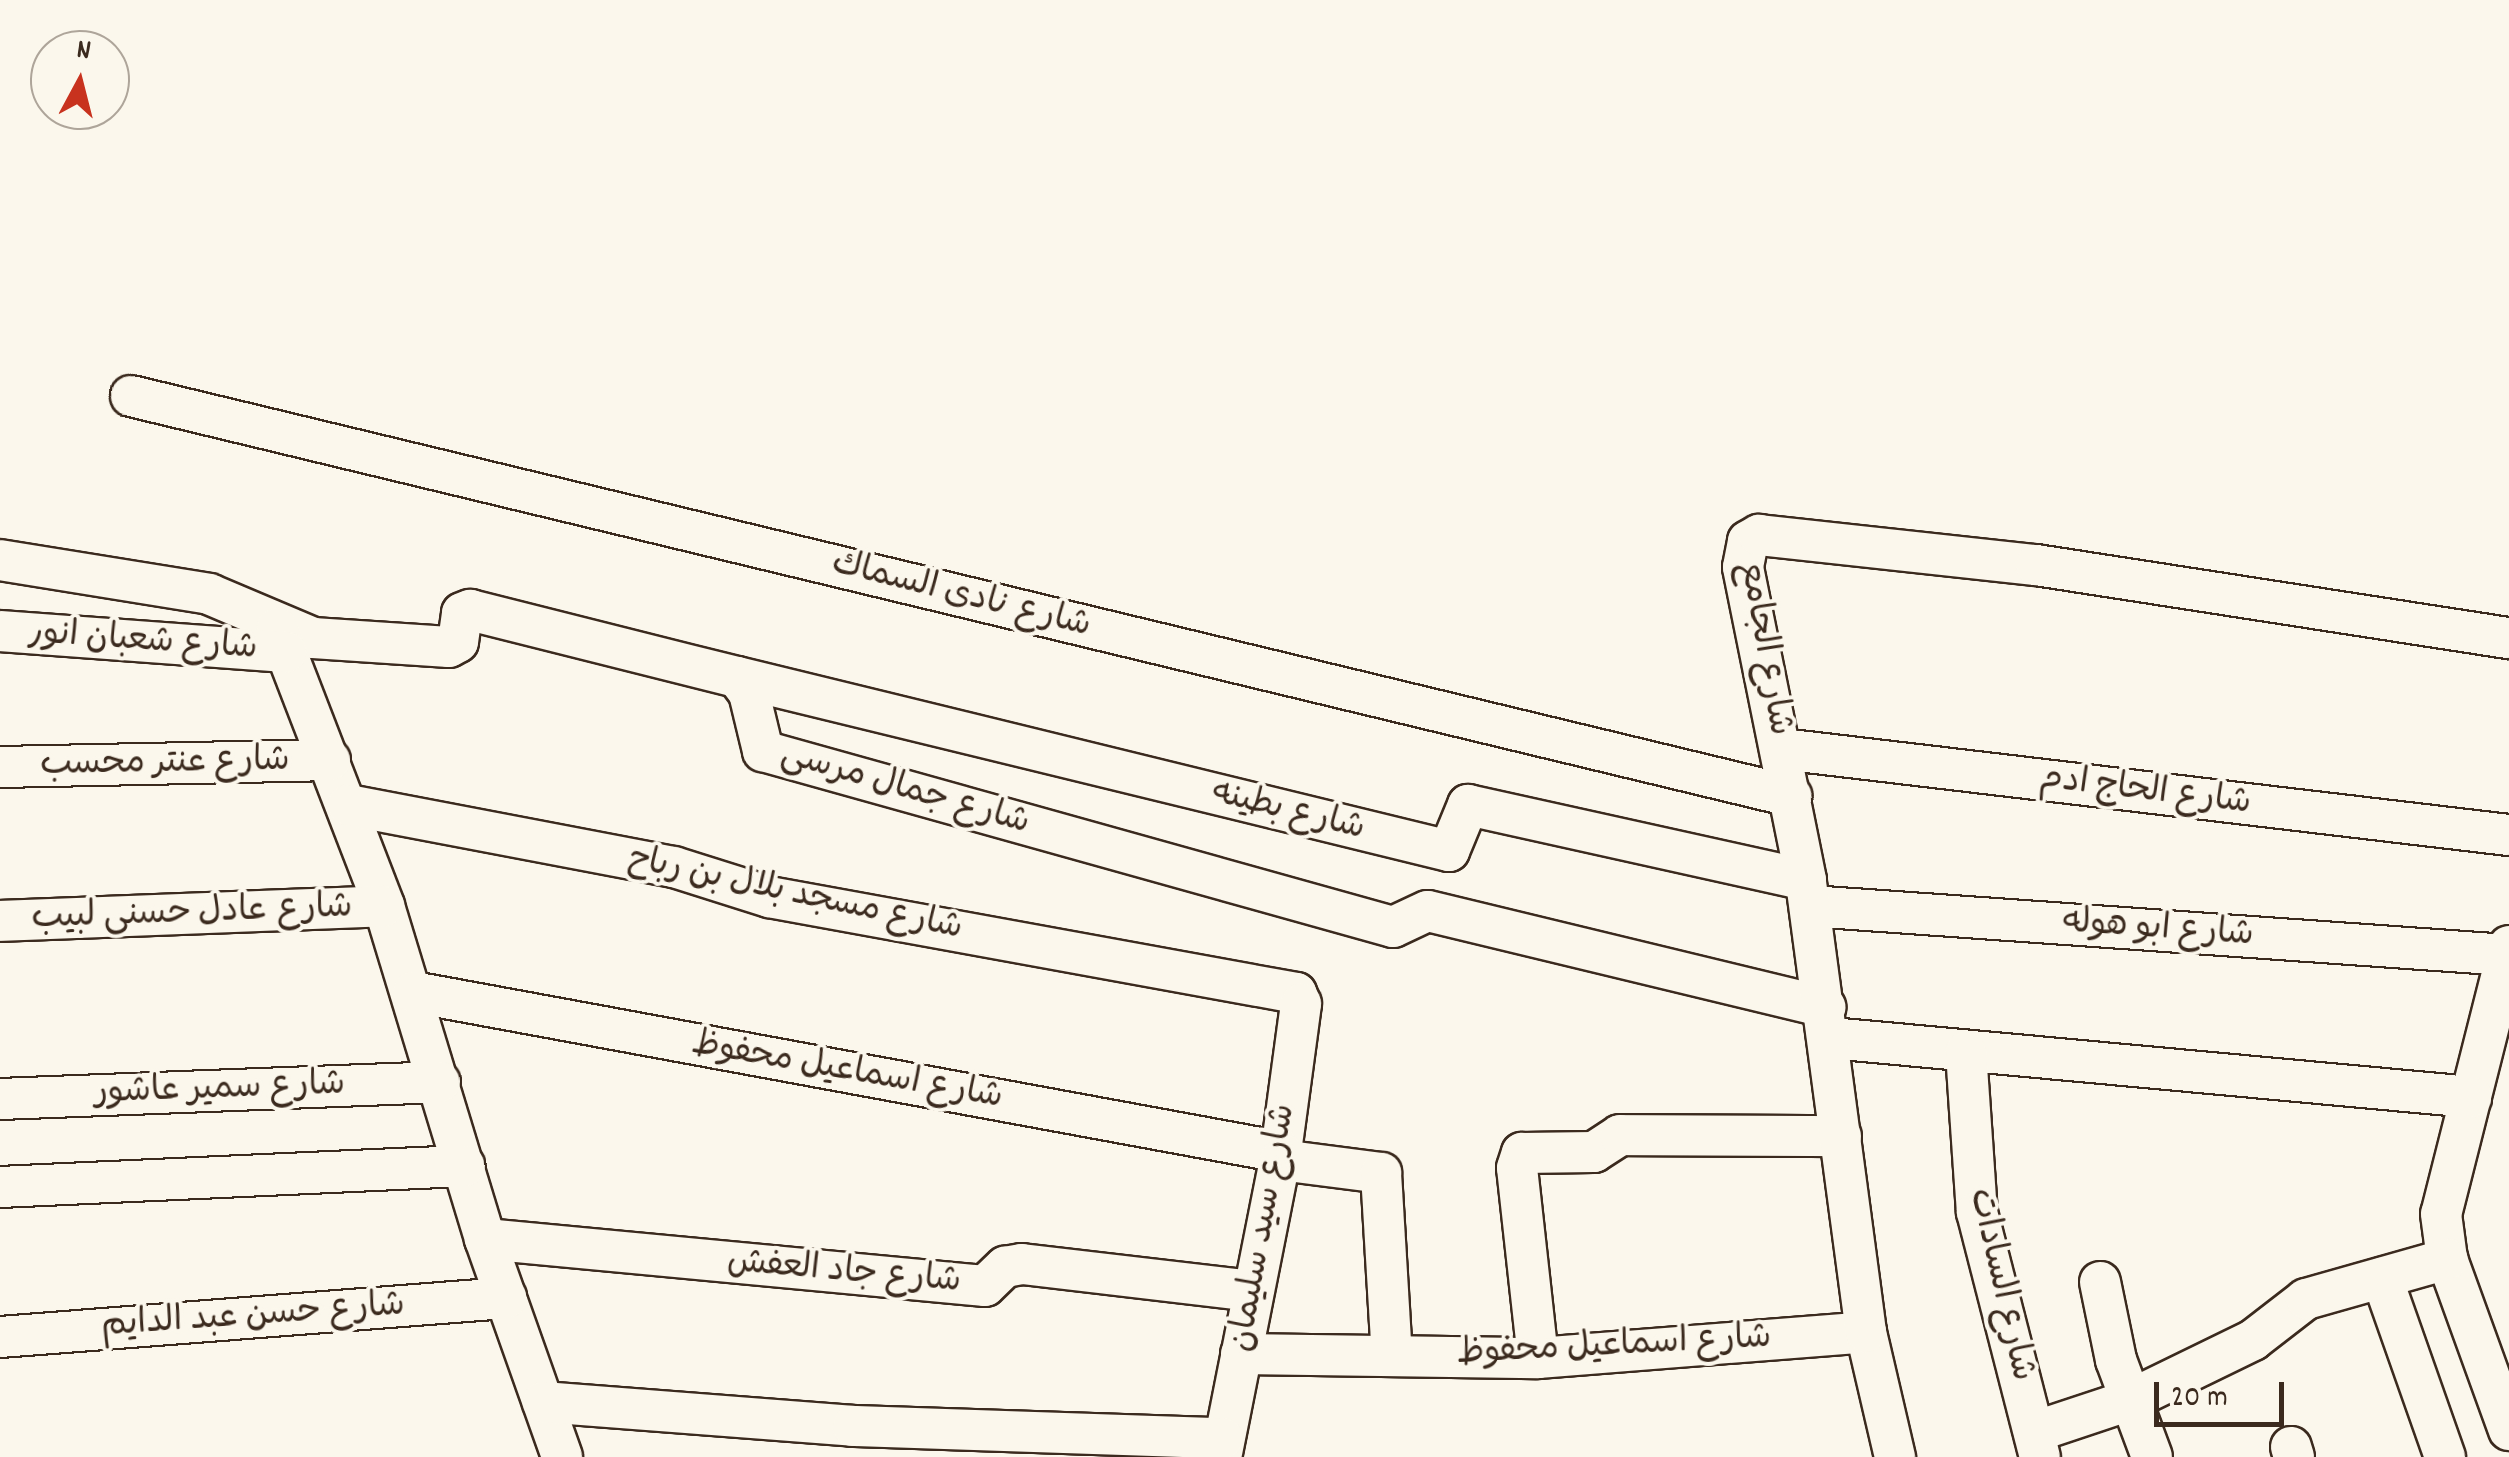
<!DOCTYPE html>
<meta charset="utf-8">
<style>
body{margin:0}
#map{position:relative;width:2509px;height:1457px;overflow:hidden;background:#fbf7ec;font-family:Dekko,"Playpen Sans Arabic",sans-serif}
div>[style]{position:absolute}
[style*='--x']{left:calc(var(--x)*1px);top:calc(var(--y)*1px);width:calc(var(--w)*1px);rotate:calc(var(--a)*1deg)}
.roads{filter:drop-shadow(2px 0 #3b2a1e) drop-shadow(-2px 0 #3b2a1e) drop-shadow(0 2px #3b2a1e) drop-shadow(0 -2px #3b2a1e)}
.minor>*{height:40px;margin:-20px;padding:0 20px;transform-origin:20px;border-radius:20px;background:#fbf7ec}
span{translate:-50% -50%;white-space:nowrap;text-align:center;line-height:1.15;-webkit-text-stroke:8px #fbf7ec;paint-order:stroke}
.street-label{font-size:35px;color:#3b2a1e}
.north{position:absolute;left:30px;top:30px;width:100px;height:100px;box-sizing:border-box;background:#fbf7ec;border:2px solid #aea59a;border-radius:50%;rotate:7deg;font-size:28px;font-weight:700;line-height:40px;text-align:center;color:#3b2a1e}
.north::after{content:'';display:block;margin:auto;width:35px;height:45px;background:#c8321e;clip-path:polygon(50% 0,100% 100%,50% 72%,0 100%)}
.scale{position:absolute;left:2154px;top:1382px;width:130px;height:45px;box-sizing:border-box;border:5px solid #3b2a1e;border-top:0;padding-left:12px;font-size:30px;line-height:35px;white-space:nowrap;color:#3b2a1e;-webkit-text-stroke:8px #fbf7ec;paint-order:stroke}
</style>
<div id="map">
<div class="roads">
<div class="minor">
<div style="--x:131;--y:396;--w:1708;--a:13.55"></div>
<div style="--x:0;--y:560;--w:212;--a:9.2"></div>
<div style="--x:209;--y:594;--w:113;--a:22.9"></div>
<div style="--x:313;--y:638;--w:136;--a:3.8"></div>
<div style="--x:449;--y:647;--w:10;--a:-29"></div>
<div style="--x:458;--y:642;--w:29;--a:-82"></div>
<div style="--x:462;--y:613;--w:9;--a:-21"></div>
<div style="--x:470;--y:610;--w:275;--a:14.1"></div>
<div style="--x:737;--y:677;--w:20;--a:53"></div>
<div style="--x:749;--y:693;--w:60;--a:76.4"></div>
<div style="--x:763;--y:751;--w:654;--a:15.61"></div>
<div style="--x:1393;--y:927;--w:38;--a:-25"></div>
<div style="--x:1428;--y:911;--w:409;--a:13.6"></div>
<div style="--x:277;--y:628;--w:298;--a:68.9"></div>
<div style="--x:384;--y:906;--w:348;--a:73.1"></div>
<div style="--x:485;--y:1239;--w:231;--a:70.5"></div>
<div style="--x:0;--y:631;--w:287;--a:4.2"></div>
<div style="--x:737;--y:677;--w:733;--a:13.73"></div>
<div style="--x:1449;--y:851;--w:50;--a:-67.6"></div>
<div style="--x:1468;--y:805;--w:346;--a:12.5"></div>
<div style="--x:1782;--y:749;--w:732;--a:6.75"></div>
<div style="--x:0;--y:767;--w:330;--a:-1.2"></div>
<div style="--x:348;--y:805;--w:332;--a:10.8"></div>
<div style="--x:674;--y:867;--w:100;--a:17.5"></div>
<div style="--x:769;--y:897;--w:536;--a:10.32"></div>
<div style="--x:1296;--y:993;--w:12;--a:66"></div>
<div style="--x:1301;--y:1004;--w:157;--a:97.7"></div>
<div style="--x:1280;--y:1160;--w:303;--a:101.2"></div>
<div style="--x:1810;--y:906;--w:699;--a:4.02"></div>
<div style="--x:0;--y:921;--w:384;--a:-2.2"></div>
<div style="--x:2509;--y:946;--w:276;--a:104.2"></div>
<div style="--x:2441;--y:1214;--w:45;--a:82.4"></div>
<div style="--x:2447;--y:1259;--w:182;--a:70.1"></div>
<div style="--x:413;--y:992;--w:883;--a:10.44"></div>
<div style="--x:1831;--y:1038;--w:643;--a:5.27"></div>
<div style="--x:1966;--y:1052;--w:160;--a:86.1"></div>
<div style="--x:1977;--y:1212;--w:253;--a:75.6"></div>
<div style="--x:0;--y:1099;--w:440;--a:-2.2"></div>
<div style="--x:1280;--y:1160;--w:102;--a:7.3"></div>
<div style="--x:1381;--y:1173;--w:183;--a:86.6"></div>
<div style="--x:0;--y:1187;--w:465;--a:-2.6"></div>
<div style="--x:485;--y:1239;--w:502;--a:5.37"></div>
<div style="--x:985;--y:1286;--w:28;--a:-44"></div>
<div style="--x:1005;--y:1267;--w:17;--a:-10"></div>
<div style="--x:1022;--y:1264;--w:233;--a:6.7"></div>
<div style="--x:2382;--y:1278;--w:190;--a:70.6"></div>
<div style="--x:2100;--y:1282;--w:80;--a:78.4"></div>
<div style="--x:2116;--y:1360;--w:103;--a:69.6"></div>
<div style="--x:0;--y:1337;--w:508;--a:-4.41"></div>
<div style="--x:1241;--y:1354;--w:297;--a:0.8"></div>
<div style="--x:1538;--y:1358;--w:329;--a:-4.5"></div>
<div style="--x:1538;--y:1358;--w:191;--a:-96.3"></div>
<div style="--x:1517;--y:1168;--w:16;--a:-72"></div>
<div style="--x:1522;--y:1153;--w:72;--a:-0.8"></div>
<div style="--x:1594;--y:1152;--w:31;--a:-33"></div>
<div style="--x:1620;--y:1135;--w:221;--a:0.3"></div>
<div style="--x:543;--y:1402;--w:311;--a:4.4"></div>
<div style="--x:853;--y:1426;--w:370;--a:1.9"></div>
<div style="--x:2034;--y:1432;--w:101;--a:-18.4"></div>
<div style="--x:2130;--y:1400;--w:137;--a:-26"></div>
<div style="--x:2253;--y:1340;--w:67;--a:-37.7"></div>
<div style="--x:2306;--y:1299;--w:147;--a:-15.8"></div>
<div style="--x:2291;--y:1447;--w:10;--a:73"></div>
<div style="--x:1895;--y:1457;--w:128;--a:-103.1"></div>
<div style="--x:1866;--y:1332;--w:456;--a:-97.6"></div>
<div style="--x:1806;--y:880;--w:319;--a:-101.4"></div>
<div style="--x:1743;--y:567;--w:26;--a:-79"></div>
<div style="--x:1748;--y:541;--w:13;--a:-29"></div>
<div style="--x:1759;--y:535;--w:279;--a:6.2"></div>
<div style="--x:2036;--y:565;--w:479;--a:8.8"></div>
</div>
</div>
<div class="street-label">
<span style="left:961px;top:596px;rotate:14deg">شارع نادى السماك</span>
<span style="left:143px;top:642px;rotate:4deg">شارع شعبان انور</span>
<span style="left:1764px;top:649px;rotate:80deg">شارع الجامع</span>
<span style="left:165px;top:764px;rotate:-1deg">شارع عنتر محسب</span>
<span style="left:905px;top:790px;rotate:16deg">شارع جمال مرسى</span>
<span style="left:2145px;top:792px;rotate:7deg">شارع الحاج ادم</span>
<span style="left:1288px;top:812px;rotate:14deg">شارع بطينه</span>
<span style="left:795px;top:895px;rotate:12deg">شارع مسجد بلال بن رباح</span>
<span style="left:192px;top:914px;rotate:-2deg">شارع عادل حسنى لبيب</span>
<span style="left:2158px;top:930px;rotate:4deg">شارع ابو هوله</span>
<span style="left:847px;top:1072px;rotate:10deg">شارع اسماعيل محفوظ</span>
<span style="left:220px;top:1090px;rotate:-2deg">شارع سمير عاشور</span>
<span style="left:1264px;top:1228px;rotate:-80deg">شارع سيد سليمان</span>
<span style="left:844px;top:1273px;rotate:5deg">شارع جاد العفش</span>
<span style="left:2000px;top:1285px;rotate:77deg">شارع السادات</span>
<span style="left:253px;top:1317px;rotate:-4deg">شارع حسن عبد الدايم</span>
<span style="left:1614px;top:1347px;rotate:-3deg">شارع اسماعيل محفوظ</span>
</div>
<div class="north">N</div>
<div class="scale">20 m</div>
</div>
